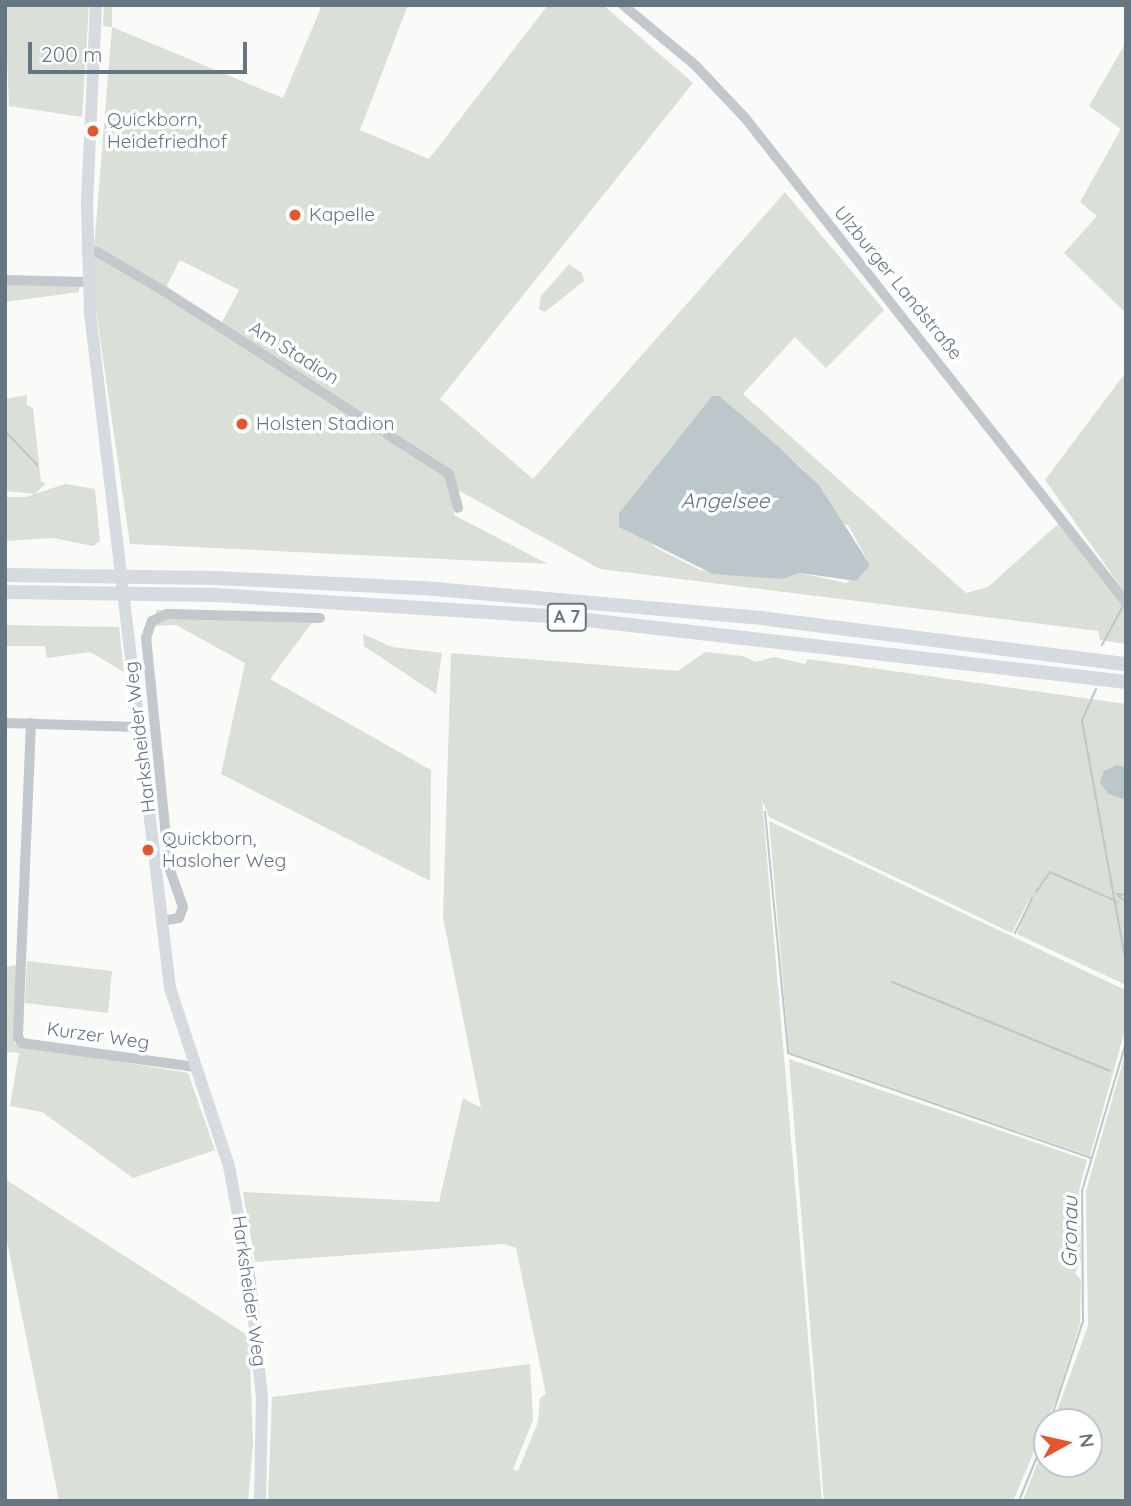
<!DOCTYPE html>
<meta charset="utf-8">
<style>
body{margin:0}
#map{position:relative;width:1131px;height:1506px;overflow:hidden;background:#fafaf8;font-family:Quicksand,sans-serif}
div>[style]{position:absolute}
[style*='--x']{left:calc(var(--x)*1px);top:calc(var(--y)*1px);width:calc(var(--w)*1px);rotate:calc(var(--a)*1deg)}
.green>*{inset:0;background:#dadfd7}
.water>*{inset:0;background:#bbc7cb}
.stream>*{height:2px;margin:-1px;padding:0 1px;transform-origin:1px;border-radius:1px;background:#bbc7cb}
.minor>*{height:10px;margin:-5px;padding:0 5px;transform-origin:5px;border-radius:5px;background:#c3c8cc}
.major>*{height:12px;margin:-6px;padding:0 6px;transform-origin:6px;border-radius:6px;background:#d6dbdf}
.highway>*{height:14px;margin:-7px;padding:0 7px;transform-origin:7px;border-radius:7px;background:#d6dbdf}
.dots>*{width:19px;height:19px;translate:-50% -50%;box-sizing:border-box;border:4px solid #fff;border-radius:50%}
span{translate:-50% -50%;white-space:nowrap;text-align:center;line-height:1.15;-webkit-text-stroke:7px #fff;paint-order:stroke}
.shield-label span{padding:2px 5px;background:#fff;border:2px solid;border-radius:5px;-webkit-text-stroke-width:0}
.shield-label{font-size:18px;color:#657683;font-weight:700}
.poi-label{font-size:19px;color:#657683}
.left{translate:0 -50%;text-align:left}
.street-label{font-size:19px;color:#657683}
.water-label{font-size:21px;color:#60757c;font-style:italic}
.frame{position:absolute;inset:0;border:7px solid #657683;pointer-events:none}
.north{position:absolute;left:1033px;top:1408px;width:70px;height:70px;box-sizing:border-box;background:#fff;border:2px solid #c1c8cd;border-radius:50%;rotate:82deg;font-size:19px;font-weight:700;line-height:28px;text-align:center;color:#657683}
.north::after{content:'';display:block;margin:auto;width:24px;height:32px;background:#e4572e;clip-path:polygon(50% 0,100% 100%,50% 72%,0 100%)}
.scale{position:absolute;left:28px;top:42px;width:219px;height:32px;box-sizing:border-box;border:4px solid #657683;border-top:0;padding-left:9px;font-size:21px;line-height:24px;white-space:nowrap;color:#657683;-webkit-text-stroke:5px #fff;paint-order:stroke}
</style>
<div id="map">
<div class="green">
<div style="clip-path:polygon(5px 5px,89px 5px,82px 117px,9px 106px)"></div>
<div style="clip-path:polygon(evenodd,104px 5px,112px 5px,112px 27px,283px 98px,322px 5px,408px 5px,360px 130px,429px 159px,548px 5px,603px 5px,693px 83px,440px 399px,533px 479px,785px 192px,884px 310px,826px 368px,795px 337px,743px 394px,966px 593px,988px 587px,1058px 524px,1126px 606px,1126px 644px,1100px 640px,1098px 631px,600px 569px,456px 489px,454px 515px,548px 564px,130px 544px,95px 304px,93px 261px,112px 27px,103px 26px,104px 5px,180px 260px,239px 290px,220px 326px,164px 291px,180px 260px,104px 5px,712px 396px,719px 396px,800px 466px,823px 491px,842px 524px,848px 525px,870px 565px,846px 583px,800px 573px,781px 579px,700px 570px,656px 548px,619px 513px,712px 396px)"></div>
<div style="clip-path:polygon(1126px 42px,1126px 313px,1064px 253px,1097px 216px,1080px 202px,1121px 129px,1089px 106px)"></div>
<div style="clip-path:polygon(569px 264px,582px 273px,584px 281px,545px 312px,539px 309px,541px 296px)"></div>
<div style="clip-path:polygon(5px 281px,79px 285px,79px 292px,5px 302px)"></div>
<div style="clip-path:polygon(1126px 372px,1126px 594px,1045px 480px)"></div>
<div style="clip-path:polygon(27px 395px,27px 405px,33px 408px,41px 482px,46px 483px,35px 494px,5px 491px,5px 399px)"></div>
<div style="clip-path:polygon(65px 484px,95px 489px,100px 541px,93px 546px,53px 538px,5px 541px,5px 497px,26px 497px)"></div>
<div style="clip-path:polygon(156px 610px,306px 615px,314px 620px,270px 679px,431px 770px,430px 881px,221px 774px,245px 663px,176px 625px,156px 626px)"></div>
<div style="clip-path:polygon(5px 625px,119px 627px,124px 672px,90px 652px,47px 658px,45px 646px,5px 646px)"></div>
<div style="clip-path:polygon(363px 634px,392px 647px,442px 653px,436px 694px,364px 646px)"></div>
<div style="clip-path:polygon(705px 652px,743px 656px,756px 662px,774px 657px,805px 664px,808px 659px,1126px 704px,1126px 767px,1117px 765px,1108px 794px,1126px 800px,1126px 985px,1017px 934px,1031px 896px,1012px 933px,769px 817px,762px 800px,822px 1501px,268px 1501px,272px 1397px,530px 1364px,533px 1420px,513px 1469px,518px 1471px,538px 1422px,540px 1398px,546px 1394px,516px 1248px,504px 1244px,255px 1262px,243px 1192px,439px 1202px,463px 1098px,481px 1108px,443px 917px,451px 653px,678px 671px)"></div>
<div style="clip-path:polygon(769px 821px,1125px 990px,1126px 1026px,1090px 1156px,789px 1052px)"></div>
<div style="clip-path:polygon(27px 961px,112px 971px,108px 1013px,25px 1003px)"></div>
<div style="clip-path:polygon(17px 965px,15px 1044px,188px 1073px,215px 1150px,133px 1178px,42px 1112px,10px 1106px,19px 1053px,5px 1052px,5px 967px)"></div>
<div style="clip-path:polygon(1126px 1051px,1126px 1501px,1023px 1501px,1047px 1437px,1047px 1464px,1089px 1464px,1089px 1422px,1053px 1422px,1088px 1326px,1086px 1191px)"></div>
<div style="clip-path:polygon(789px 1059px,1087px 1160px,1079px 1190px,1081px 1260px,1075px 1273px,1081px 1280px,1080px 1324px,1058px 1395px,1013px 1501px,824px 1501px)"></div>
<div style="clip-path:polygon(5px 1179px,249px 1336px,253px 1444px,248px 1501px,59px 1501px,5px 1231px)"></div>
</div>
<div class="water">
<div style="clip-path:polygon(712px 396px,719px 396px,771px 440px,819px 485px,870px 565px,856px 581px,800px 573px,782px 579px,713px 574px,619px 527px,619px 513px)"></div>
<div style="clip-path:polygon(1117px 765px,1126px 767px,1126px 800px,1108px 794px,1100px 782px,1104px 771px)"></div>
</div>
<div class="stream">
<div style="--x:5;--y:431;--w:48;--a:46.7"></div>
<div style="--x:1102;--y:645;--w:44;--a:-61.7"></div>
<div style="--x:1096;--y:689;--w:35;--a:114"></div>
<div style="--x:1082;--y:721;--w:246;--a:79.7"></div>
<div style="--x:765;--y:812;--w:242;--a:84.5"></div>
<div style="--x:788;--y:1053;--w:321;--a:19.1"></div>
<div style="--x:1036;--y:892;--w:24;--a:-55"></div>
<div style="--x:1050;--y:872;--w:74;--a:23.8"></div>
<div style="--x:1117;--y:894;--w:9;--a:6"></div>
<div style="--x:1118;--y:896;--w:9;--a:32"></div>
<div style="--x:1015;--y:933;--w:39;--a:-64"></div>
<div style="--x:892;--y:982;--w:235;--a:22.2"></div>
<div style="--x:1050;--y:1422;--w:106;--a:-71.9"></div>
<div style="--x:1083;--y:1321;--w:130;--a:-90.4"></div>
<div style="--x:1082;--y:1191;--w:155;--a:-73.5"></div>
<div style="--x:1033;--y:1500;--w:1;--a:90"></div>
<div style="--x:1019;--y:1501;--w:74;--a:-67.9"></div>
</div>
<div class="minor">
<div style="--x:623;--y:5;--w:94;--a:39.8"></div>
<div style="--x:695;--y:65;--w:74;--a:46.6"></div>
<div style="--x:746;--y:119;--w:615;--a:51.81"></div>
<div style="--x:87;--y:251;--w:10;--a:6"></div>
<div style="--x:97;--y:252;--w:78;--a:30.2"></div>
<div style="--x:164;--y:291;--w:339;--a:32.7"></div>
<div style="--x:449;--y:474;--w:35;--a:75"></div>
<div style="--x:5;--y:280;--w:82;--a:1.4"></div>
<div style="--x:5;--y:723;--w:133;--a:1.7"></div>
<div style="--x:31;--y:723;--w:314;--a:92.4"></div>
<div style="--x:18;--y:1037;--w:7;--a:56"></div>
<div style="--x:22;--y:1043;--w:175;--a:7.9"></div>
<div style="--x:161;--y:921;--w:18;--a:-9"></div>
<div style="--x:179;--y:918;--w:12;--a:-70"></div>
<div style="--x:183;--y:907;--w:42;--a:-109.3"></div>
<div style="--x:169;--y:867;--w:230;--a:-95.7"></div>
<div style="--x:146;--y:638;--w:18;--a:-71"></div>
<div style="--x:152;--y:621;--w:17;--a:-25"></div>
<div style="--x:167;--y:614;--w:153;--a:1.5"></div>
</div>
<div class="major">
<div style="--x:96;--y:5;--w:200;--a:92.6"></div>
<div style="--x:87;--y:205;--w:108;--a:88.4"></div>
<div style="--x:90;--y:313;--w:680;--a:83.24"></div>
<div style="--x:170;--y:988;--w:188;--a:71.7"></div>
<div style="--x:229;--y:1166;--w:116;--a:79.6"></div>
<div style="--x:250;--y:1280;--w:119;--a:84.2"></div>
<div style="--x:262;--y:1398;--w:103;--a:91.1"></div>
</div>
<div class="highway">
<div style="--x:5;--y:575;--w:211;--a:0.8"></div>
<div style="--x:216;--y:578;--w:208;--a:2.8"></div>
<div style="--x:424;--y:588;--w:345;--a:5.1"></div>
<div style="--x:768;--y:619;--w:361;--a:7.2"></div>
<div style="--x:5;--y:592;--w:210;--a:0.8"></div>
<div style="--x:215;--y:595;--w:347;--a:3.6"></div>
<div style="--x:561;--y:617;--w:569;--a:6.56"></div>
</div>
<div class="dots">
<div style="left:93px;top:131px;background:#e4572e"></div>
<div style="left:295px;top:215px;background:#e4572e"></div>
<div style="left:242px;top:424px;background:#e4572e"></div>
<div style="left:148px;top:850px;background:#e4572e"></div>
</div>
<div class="shield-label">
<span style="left:567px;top:617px">A 7</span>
</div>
<div class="poi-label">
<span class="left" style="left:107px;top:131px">Quickborn,<br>Heidefriedhof</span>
<span class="left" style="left:309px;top:215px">Kapelle</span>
<span class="left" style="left:256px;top:424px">Holsten Stadion</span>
<span class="left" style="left:162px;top:850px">Quickborn,<br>Hasloher Weg</span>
</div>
<div class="street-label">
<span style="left:898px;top:283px;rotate:51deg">Ulzburger Landstraße</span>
<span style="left:294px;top:353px;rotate:32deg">Am Stadion</span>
<span style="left:140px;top:737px;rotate:-97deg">Harksheider Weg</span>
<span style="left:98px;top:1036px;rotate:8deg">Kurzer Weg</span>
<span style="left:249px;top:1291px;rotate:82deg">Harksheider Weg</span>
</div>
<div class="water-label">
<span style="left:725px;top:500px">Angelsee</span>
<span style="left:1069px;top:1232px;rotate:-89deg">Gronau</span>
</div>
<div class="frame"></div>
<div class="north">N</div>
<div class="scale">200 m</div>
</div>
